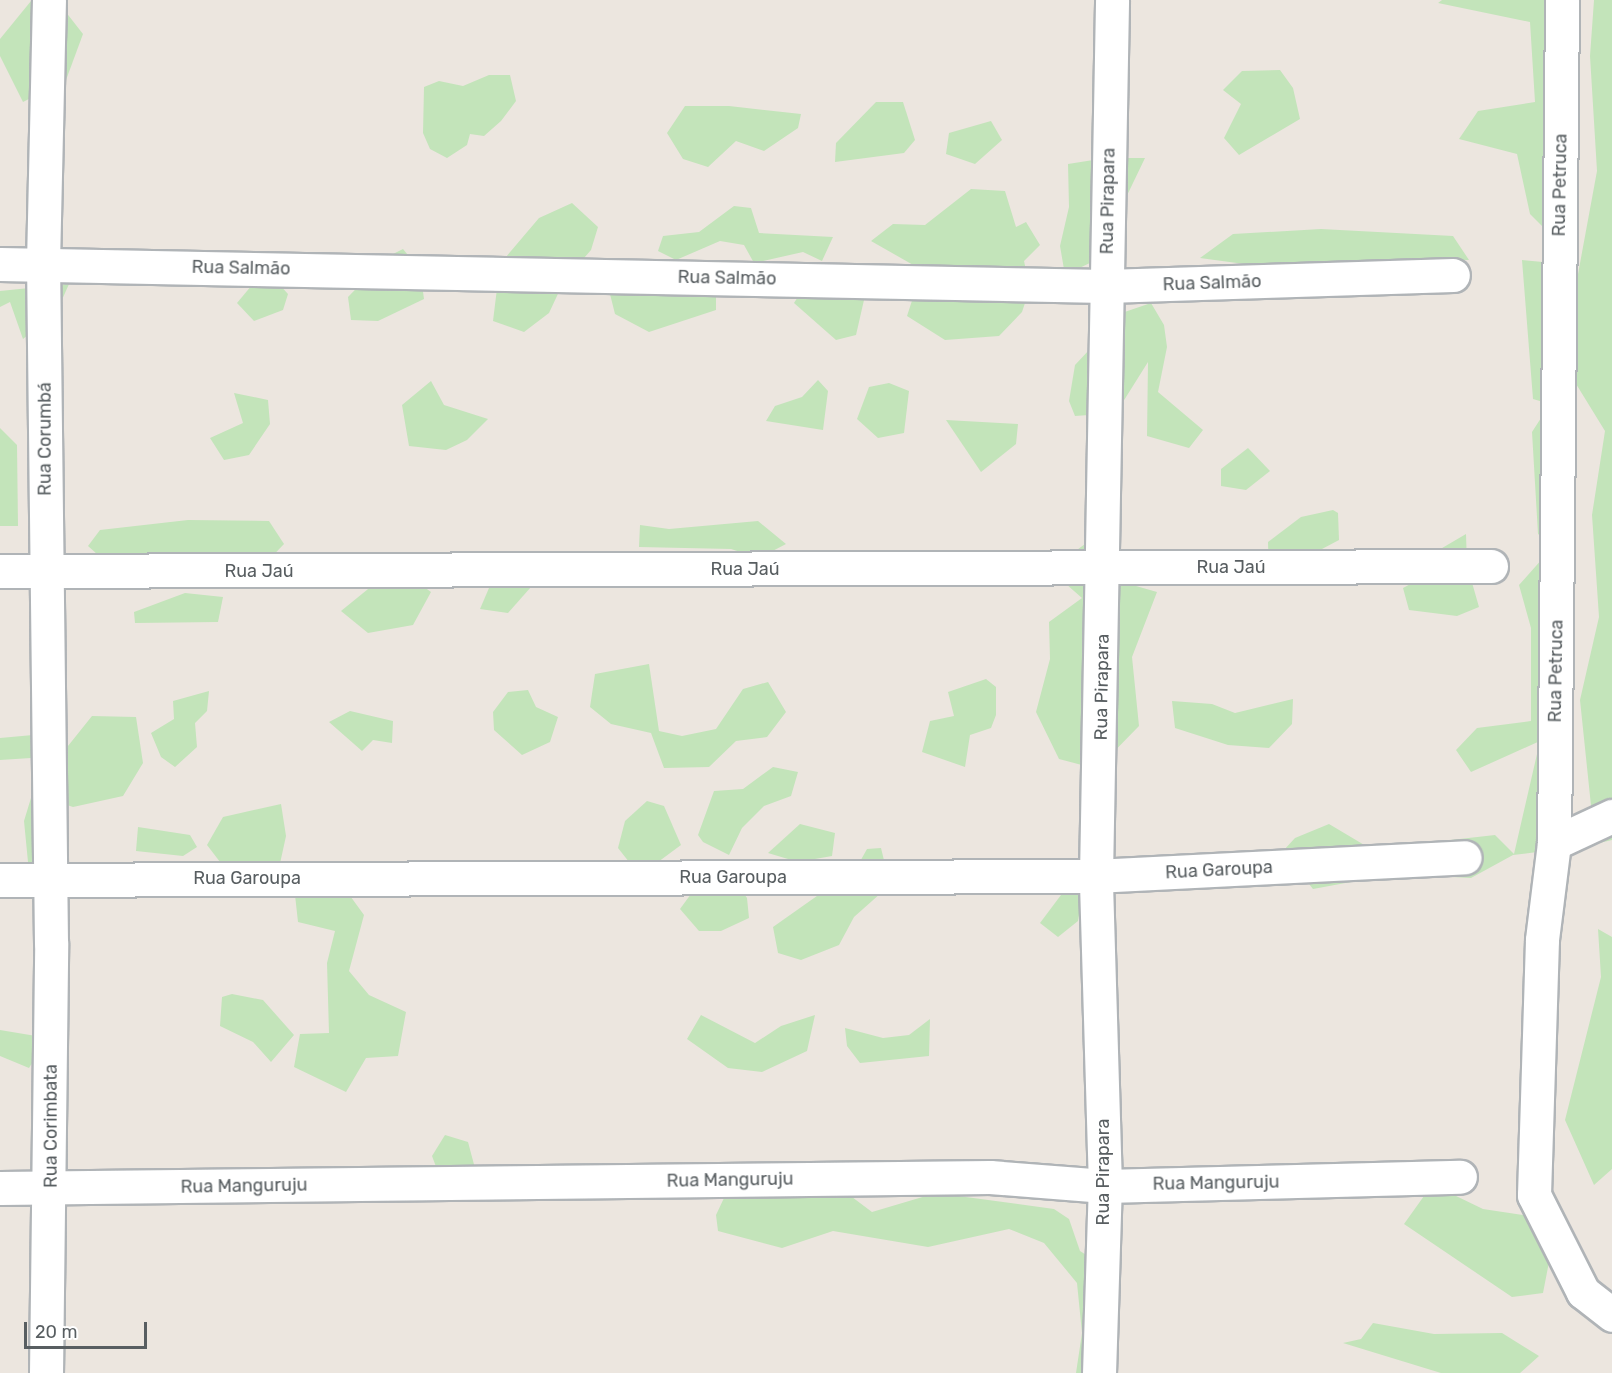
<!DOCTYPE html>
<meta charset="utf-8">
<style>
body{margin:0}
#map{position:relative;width:1612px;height:1373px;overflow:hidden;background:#ece6df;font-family:Rubik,sans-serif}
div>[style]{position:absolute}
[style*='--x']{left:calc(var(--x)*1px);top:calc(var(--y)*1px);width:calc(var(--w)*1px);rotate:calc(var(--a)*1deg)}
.green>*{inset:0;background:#c3e4ba}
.roads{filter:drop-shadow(2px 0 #b0b4b7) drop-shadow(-2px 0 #b0b4b7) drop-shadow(0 2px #b0b4b7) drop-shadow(0 -2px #b0b4b7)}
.minor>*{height:33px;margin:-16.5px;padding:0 16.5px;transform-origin:16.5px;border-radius:16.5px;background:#fff}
span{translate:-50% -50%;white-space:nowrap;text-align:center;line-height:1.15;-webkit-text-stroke:4.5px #fff;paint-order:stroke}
.street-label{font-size:18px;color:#585e61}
.scale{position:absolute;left:24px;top:1322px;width:123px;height:27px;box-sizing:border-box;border:3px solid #585e61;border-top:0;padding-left:8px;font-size:18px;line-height:21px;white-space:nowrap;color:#585e61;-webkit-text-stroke:4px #fff;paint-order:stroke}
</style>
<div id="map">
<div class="green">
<div style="clip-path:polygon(1442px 0,1559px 0,1549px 233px,1530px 214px,1517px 154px,1459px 139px,1478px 111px,1535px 102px,1530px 22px,1438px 3px)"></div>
<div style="clip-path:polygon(1594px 0,1612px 0,1612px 840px,1595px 844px,1580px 700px,1599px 617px,1592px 515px,1605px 431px,1573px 379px,1569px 323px,1597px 171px,1590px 56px)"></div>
<div style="clip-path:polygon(31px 1px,65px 11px,83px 34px,66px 80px,23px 102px,0 56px,0 39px)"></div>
<div style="clip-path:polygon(1280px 70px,1293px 88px,1300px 119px,1239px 155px,1224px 138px,1241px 104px,1223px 90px,1242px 71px)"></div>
<div style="clip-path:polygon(489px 75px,510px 75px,516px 101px,501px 121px,484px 136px,470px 134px,467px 145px,447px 158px,430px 149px,423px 133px,424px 87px,439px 81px,463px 86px)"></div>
<div style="clip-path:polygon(876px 102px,903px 102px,915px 140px,904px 153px,835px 162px,836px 143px)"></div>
<div style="clip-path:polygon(685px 106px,729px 106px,801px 114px,798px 128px,764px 151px,736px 141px,708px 167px,683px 159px,667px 133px)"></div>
<div style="clip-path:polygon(991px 121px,1002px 140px,975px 164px,946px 154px,949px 133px)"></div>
<div style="clip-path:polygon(1106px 158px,1145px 158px,1096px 260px,1065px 275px,1060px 246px,1069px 207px,1068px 164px)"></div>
<div style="clip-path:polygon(971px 189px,1005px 191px,1016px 227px,1026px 222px,1040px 245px,1024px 261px,1030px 288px,1022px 312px,999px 336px,945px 340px,907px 316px,922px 270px,871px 241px,893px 224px,925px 225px)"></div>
<div style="clip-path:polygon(572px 203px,598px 227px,591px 250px,564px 281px,549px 313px,524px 332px,493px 321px,500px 264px,539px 218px)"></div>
<div style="clip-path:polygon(734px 206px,751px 208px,759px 233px,833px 237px,822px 261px,803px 252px,754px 263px,744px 245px,720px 241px,676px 260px,658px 251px,663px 236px,699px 232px)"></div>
<div style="clip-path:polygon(1321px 229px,1453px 236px,1469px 260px,1333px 262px,1288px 270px,1200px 258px,1233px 234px)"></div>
<div style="clip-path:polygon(403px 249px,420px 270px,424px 299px,378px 321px,351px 320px,348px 297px,387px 257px)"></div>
<div style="clip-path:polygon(1522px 260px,1543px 262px,1555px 282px,1545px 327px,1561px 354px,1553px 544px,1538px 534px,1532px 432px,1550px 404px,1533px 399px)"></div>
<div style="clip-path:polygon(257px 279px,278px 283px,288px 294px,283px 310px,254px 321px,237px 303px)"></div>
<div style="clip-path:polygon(607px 282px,716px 288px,716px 310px,649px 332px,615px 314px)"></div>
<div style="clip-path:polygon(69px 284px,57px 311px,23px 339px,10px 302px,0 307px,0 291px)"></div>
<div style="clip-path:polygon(852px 286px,864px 300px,856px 335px,836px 340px,794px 303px,801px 292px)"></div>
<div style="clip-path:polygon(1151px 303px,1164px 325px,1167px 347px,1158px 392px,1203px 430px,1189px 448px,1147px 436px,1148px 362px,1116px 413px,1075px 416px,1069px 401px,1075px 365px,1105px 333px,1107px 318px)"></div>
<div style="clip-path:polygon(818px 380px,828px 391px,823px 430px,766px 421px,775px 406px,802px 397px)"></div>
<div style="clip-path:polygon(431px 381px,444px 405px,488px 419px,467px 440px,446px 450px,409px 446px,402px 405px)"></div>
<div style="clip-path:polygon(889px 383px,909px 391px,904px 433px,878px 438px,857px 419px,869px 387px)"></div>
<div style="clip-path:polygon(234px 393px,268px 400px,270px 424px,249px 455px,224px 460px,210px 438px,243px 423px)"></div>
<div style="clip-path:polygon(946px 420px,1018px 424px,1016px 444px,981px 472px)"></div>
<div style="clip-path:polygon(0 428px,17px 445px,18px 526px,0 526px)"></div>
<div style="clip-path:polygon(1248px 448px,1270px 471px,1246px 490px,1221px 486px,1221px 469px)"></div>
<div style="clip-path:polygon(1333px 510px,1338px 513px,1339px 540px,1269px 577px,1268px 542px,1301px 517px)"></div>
<div style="clip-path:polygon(188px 520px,269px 521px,284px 544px,261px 568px,116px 571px,88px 546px,100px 530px)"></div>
<div style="clip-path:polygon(758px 521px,786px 544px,759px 558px,731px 549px,639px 547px,640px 525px,669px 529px)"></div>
<div style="clip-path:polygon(1466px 534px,1467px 565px,1479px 607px,1457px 616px,1409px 610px,1403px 588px,1431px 573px,1420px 561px)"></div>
<div style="clip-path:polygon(1085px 544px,1115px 580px,1157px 592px,1132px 657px,1139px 726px,1097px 769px,1059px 759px,1036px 712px,1050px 659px,1049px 622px,1082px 598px,1050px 570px)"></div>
<div style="clip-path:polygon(1543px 558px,1549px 733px,1537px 852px,1513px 855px,1471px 878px,1394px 874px,1313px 889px,1283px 851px,1295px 838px,1329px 824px,1371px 849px,1495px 835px,1514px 854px,1540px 741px,1471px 772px,1456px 750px,1477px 728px,1531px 721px,1531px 628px,1519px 585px)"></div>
<div style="clip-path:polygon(529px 574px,531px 587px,508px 613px,480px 609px,492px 581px)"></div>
<div style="clip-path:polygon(409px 576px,431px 592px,413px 625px,368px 633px,341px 611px,373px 585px)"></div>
<div style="clip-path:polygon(185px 593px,223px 597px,218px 622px,135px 623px,134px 612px)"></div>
<div style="clip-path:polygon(649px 664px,659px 731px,682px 736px,716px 729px,743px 689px,768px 682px,786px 712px,767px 737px,736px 741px,709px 767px,664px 768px,651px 733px,611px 724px,590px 707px,595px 674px)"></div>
<div style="clip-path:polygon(986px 679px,996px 687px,996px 715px,991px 728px,970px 735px,965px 767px,922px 752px,930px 721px,954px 716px,948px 692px)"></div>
<div style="clip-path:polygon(528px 690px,536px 707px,558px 717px,550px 742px,522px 755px,494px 730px,493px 712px,508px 692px)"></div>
<div style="clip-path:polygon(209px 691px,207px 711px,195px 723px,197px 747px,175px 767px,161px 757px,151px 733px,174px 719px,173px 701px)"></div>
<div style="clip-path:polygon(1293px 699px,1292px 724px,1269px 748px,1228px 745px,1175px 728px,1172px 701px,1212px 704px,1235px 713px)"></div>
<div style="clip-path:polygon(350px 711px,393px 721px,392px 743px,373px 740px,362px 751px,329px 722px)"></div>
<div style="clip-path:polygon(92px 716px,136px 717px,143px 763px,123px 796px,73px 807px,55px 801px,48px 862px,28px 862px,24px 821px,34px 788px,31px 758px,0 760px,0 738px,44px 734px,52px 766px)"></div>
<div style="clip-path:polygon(773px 767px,798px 772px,791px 796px,764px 806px,742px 828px,729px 855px,703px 842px,698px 835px,714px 791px,743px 789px)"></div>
<div style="clip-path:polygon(647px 801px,664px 806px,681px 845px,658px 862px,633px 867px,618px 848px,625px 821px)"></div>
<div style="clip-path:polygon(281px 804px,286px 836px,279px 868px,230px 875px,207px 845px,223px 817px)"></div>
<div style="clip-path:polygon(800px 824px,835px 833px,832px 856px,798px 862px,768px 853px)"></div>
<div style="clip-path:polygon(138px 827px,190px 835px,197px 847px,183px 856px,136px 851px)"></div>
<div style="clip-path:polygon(881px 848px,890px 885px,854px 917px,839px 945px,801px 960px,778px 953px,773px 927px,824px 891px,848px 883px,867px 849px)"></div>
<div style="clip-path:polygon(699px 883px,737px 884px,747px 898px,749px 918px,721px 931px,699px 931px,680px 909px)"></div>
<div style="clip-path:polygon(329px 887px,348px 893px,364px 915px,349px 971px,369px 995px,406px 1012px,398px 1056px,366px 1058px,346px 1092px,294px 1067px,300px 1034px,329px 1033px,327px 963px,335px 931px,298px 922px,295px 895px)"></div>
<div style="clip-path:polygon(1083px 892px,1078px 921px,1058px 937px,1040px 923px,1061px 895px)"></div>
<div style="clip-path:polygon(1598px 929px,1612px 937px,1612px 1169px,1594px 1185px,1565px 1120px,1601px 977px)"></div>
<div style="clip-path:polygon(232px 994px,263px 1000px,294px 1035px,271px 1062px,253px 1042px,220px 1026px,222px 997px)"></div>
<div style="clip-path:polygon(701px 1015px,755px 1043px,781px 1026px,815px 1015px,807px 1051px,762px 1072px,728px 1068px,687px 1039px)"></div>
<div style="clip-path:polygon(930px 1019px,929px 1056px,860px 1063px,847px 1046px,845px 1028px,883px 1038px,909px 1035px)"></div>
<div style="clip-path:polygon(0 1030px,48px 1038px,29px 1068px,0 1056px)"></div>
<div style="clip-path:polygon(445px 1135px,468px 1142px,476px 1172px,438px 1172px,432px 1156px)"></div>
<div style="clip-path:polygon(758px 1189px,844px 1191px,872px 1212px,936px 1193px,1054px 1209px,1069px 1219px,1080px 1251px,1094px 1260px,1113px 1321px,1116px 1373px,1076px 1373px,1082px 1333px,1077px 1283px,1044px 1243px,1009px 1229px,928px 1247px,833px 1231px,782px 1248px,718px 1231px,716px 1215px,724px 1198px)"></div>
<div style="clip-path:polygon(1454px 1195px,1483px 1209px,1529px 1216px,1549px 1262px,1543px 1293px,1512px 1297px,1404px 1224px,1424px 1196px)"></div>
<div style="clip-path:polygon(1373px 1323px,1434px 1334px,1502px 1333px,1539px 1356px,1520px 1373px,1441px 1373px,1343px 1343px,1361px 1339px)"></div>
</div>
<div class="roads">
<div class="minor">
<div style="--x:1562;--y:0;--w:843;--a:90.54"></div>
<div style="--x:1554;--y:843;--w:98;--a:97.1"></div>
<div style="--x:1542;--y:940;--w:255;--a:91.8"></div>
<div style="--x:1534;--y:1195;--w:109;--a:63.2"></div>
<div style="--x:1583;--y:1292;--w:37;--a:38"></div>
<div style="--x:0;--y:264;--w:1106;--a:1.14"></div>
<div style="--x:1106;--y:286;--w:347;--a:-1.8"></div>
<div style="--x:0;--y:571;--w:1491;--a:-0.19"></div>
<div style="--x:1554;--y:843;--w:64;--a:-25"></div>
<div style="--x:0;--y:880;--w:1096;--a:-0.21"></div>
<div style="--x:1096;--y:876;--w:369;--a:-2.9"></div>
<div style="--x:0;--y:1188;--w:990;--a:-0.64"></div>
<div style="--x:990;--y:1177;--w:115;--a:4.5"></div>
<div style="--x:1105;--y:1186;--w:355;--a:-1.5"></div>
<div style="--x:46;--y:1373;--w:430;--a:-89.3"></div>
<div style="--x:51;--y:943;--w:680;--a:-90.67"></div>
<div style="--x:43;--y:263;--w:263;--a:-88.7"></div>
<div style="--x:1099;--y:1373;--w:187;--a:-88.2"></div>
<div style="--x:1105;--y:1186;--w:310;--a:-91.7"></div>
<div style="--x:1096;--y:876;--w:876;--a:-88.95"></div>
</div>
</div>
<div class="street-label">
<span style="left:1560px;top:185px;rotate:-89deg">Rua Petruca</span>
<span style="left:1108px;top:201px;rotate:-89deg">Rua Pirapara</span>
<span style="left:241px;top:268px;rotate:1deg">Rua Salmão</span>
<span style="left:727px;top:278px;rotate:1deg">Rua Salmão</span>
<span style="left:1212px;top:283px;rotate:-2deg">Rua Salmão</span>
<span style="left:45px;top:439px;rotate:-90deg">Rua Corumbá</span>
<span style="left:1231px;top:567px">Rua Jaú</span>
<span style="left:745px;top:569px">Rua Jaú</span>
<span style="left:259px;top:571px">Rua Jaú</span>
<span style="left:1556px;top:671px;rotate:-89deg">Rua Petruca</span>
<span style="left:1102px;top:687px;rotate:-89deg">Rua Pirapara</span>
<span style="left:1219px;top:870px;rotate:-3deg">Rua Garoupa</span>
<span style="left:733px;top:877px">Rua Garoupa</span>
<span style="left:247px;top:878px">Rua Garoupa</span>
<span style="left:51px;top:1126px;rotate:-90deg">Rua Corimbata</span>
<span style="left:1103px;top:1172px;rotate:-90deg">Rua Pirapara</span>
<span style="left:730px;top:1180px;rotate:-1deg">Rua Manguruju</span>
<span style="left:1216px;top:1183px;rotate:-1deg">Rua Manguruju</span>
<span style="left:244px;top:1186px;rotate:-1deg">Rua Manguruju</span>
</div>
<div class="scale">20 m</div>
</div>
